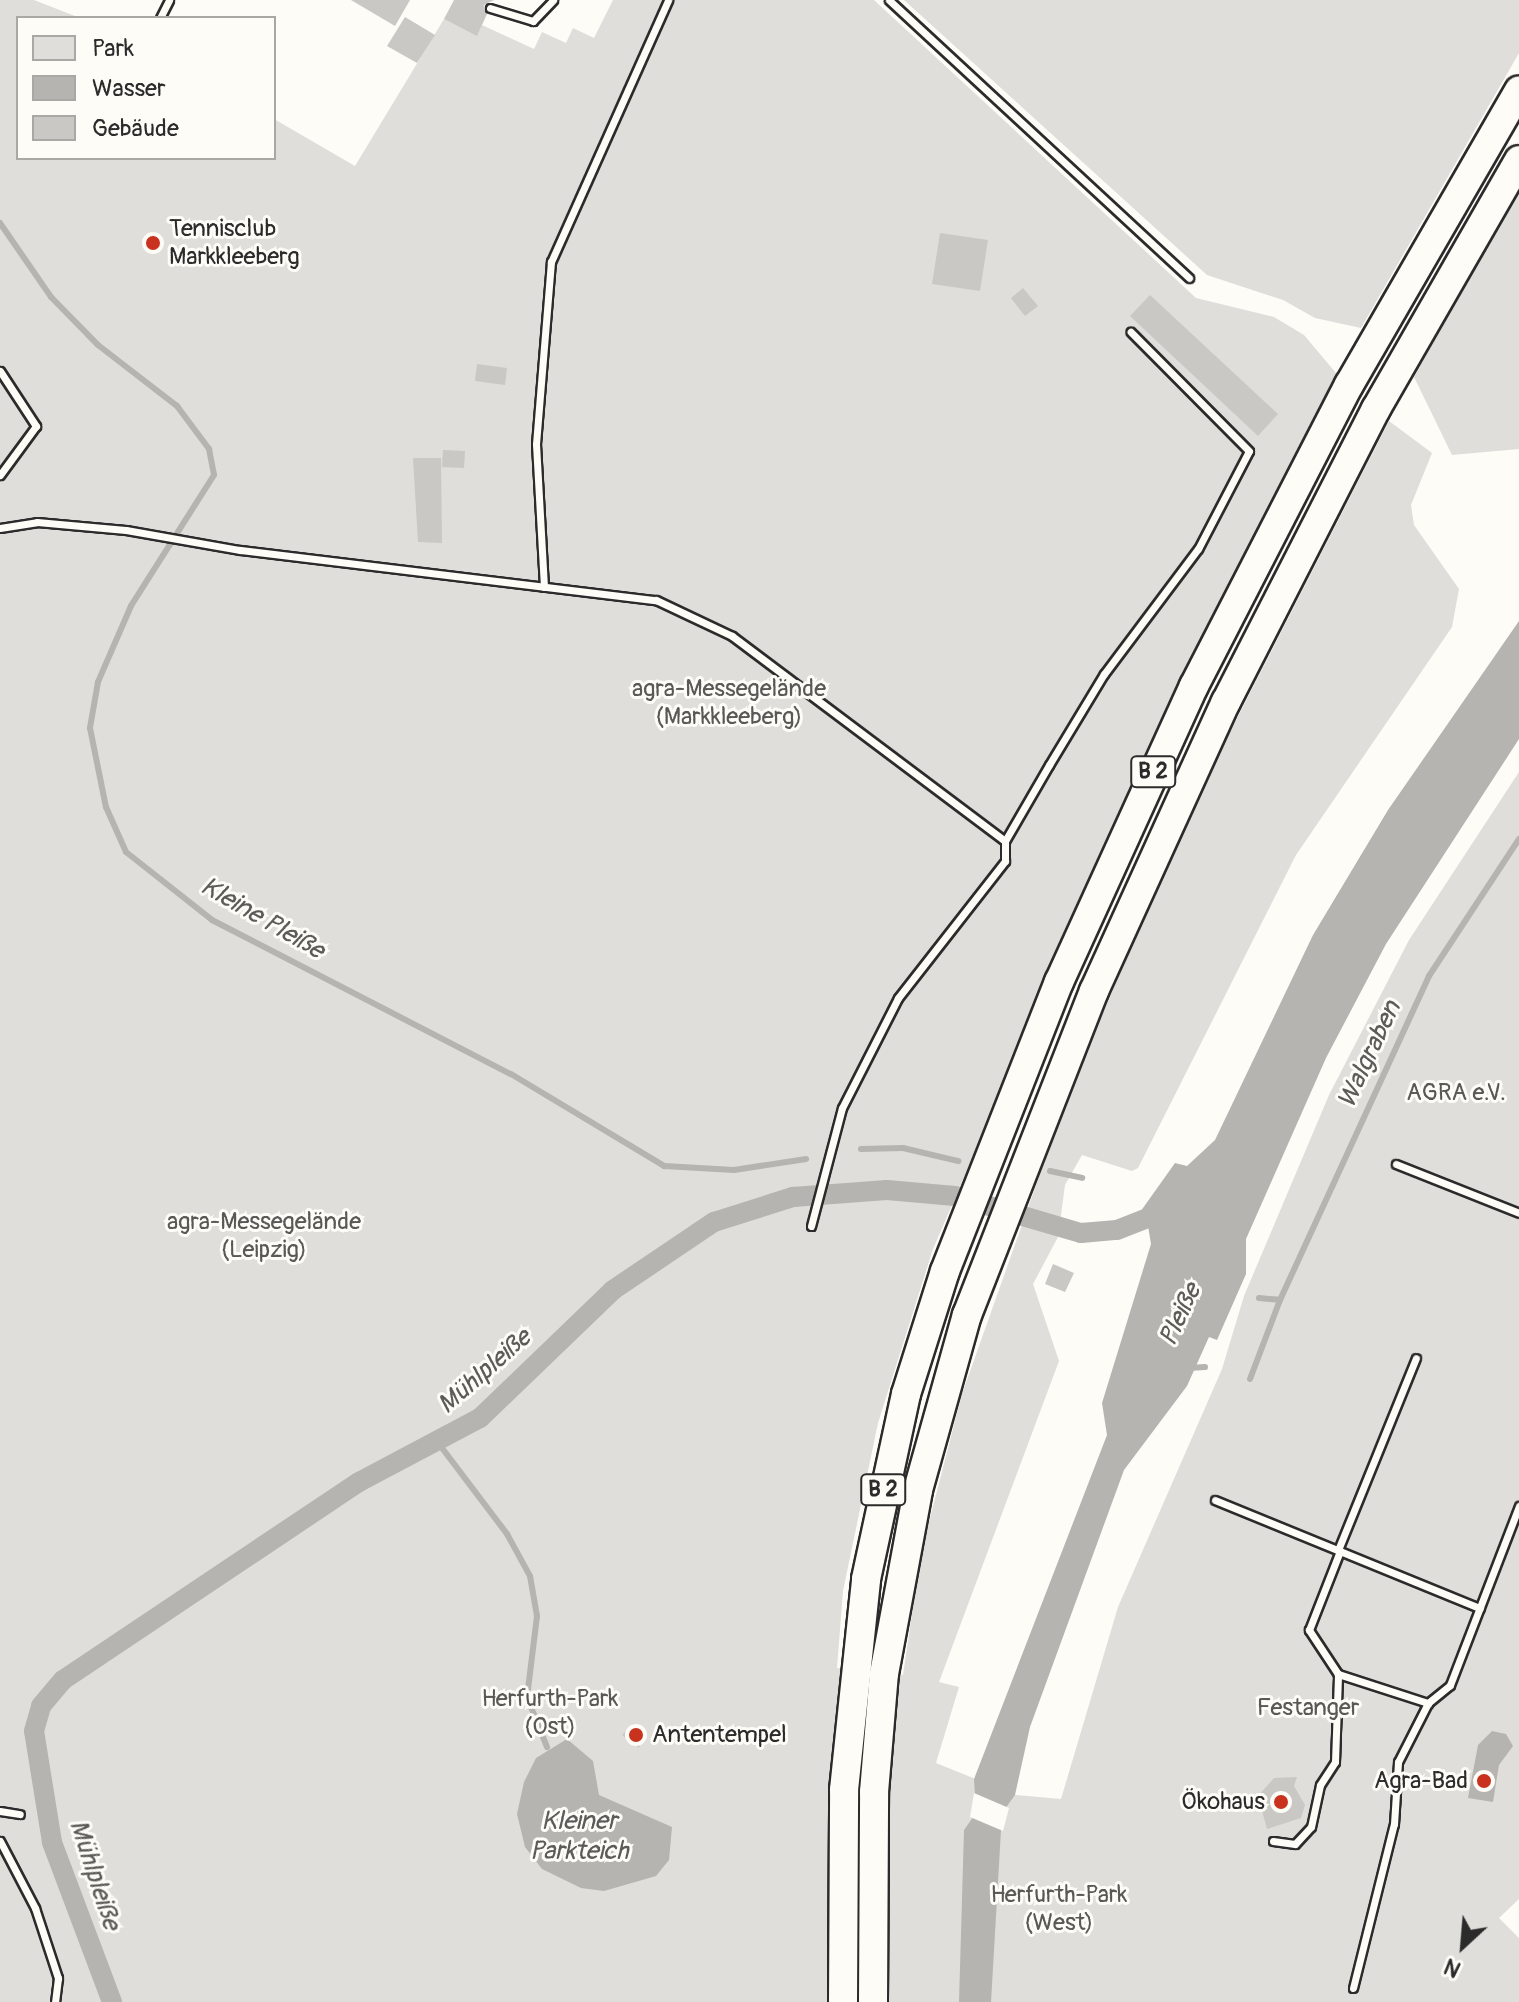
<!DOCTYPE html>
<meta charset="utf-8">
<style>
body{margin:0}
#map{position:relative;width:1519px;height:2002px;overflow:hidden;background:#fdfcf7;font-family:Pangolin,sans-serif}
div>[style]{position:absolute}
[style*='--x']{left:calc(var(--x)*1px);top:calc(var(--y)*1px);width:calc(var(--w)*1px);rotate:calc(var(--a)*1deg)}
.green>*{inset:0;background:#dfdeda}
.water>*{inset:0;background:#b5b4b1}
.pier>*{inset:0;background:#fdfcf7}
.stream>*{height:6px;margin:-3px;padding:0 3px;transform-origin:3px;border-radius:3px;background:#b5b4b1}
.canal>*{height:20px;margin:-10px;padding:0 10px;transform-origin:10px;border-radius:10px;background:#b5b4b1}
.building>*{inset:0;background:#c9c8c4}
.roads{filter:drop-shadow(2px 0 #2b2b2b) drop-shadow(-2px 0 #2b2b2b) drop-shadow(0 2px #2b2b2b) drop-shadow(0 -2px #2b2b2b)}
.lane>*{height:7px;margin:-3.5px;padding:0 3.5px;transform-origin:3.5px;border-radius:3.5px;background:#fdfcf7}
.highway>*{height:28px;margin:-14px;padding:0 14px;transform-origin:14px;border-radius:14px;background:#fdfcf7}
.dots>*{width:22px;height:22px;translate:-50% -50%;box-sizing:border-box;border:4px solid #fdfcf7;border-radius:50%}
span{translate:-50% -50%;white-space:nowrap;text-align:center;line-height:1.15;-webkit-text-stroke:6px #fdfcf7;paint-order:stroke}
.shield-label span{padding:2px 6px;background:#fdfcf7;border:2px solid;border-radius:6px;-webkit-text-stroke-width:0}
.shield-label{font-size:22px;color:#2b2b2b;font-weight:700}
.poi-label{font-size:24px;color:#2b2b2b}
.left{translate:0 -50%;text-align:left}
.right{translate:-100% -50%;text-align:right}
.park-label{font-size:24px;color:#585857}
.water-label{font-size:26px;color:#5b5b5a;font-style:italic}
.legend{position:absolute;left:16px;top:16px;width:260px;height:144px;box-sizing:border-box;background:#fdfcf7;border:2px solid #a9a8a5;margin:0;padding:10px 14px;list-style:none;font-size:24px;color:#2b2b2b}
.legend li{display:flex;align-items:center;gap:16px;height:40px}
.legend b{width:40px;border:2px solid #a9a8a5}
.north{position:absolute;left:1423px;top:1906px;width:80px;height:80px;-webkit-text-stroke:6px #fdfcf7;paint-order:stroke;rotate:206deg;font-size:22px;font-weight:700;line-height:32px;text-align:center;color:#2b2b2b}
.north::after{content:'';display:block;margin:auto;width:28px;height:36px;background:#2b2b2b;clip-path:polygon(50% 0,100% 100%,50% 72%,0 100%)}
</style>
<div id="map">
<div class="green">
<div style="clip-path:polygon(0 0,34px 0,80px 18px,18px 18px,18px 158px,274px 158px,274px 119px,355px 166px,444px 19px,477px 35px,482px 25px,534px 49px,542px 32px,566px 43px,573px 28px,594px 38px,613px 0,874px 0,1196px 298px,1274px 317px,1304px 335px,1336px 373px,1132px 788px,933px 1249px,878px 1423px,843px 1591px,837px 1668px,903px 1675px,921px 1553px,962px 1394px,1073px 1081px,1203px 785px,1389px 421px,1432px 453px,1411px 505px,1414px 525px,1459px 589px,1452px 627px,1296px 855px,1138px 1168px,1132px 1171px,1082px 1155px,1065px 1185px,1058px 1237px,1033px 1284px,1059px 1361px,939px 1682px,959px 1687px,936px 1763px,1015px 1795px,1061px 1799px,1118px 1607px,1222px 1369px,1244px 1296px,1329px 1095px,1409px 940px,1519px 772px,1519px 1899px,1499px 1918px,1519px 1938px,1519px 2002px,0 2002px)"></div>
<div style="clip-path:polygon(904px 0,1519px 0,1519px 53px,1361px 328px,1315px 318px,1283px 300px,1207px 275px)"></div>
<div style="clip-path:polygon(1519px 190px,1519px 449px,1452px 455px,1414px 377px)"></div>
</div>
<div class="water">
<div style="clip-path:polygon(1519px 621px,1519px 739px,1386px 944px,1326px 1058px,1246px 1239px,1246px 1274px,1217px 1340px,1209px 1337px,1187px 1386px,1124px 1470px,1030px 1727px,1015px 1795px,1002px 1813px,991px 2002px,959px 2002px,964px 1830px,976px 1813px,974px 1779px,1107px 1435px,1102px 1403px,1151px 1244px,1148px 1226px,1143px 1228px,1138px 1215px,1175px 1163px,1187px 1166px,1215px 1140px,1313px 935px,1388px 810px)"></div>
<div style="clip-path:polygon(1492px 1731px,1506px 1734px,1513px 1746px,1499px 1765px,1493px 1802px,1468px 1798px,1478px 1745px)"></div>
<div style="clip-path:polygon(567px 1739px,593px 1761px,599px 1795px,672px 1827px,669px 1860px,656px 1876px,604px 1891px,581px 1888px,542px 1869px,525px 1847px,517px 1814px,524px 1782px,536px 1758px)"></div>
</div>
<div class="pier">
<div style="clip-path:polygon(974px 1793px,1009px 1808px,1003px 1831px,970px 1817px)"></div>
</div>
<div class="stream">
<div style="--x:0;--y:223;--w:90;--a:55.4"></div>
<div style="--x:51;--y:297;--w:67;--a:45.6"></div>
<div style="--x:98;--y:345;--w:100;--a:37.7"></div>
<div style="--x:177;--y:406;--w:54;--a:53.3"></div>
<div style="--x:209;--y:449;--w:26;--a:79"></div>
<div style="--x:214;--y:475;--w:155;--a:122.4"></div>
<div style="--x:131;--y:606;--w:83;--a:113.5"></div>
<div style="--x:98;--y:682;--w:47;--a:99.9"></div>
<div style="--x:90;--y:728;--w:81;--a:78.6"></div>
<div style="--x:106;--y:807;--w:49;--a:66"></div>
<div style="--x:126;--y:852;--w:110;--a:38.3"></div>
<div style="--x:212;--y:920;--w:336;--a:27.3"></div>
<div style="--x:511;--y:1074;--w:179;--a:31"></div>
<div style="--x:664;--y:1166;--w:70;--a:3.3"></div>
<div style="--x:734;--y:1170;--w:73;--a:-8.7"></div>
<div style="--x:861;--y:1149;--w:42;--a:-1.4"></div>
<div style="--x:903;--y:1148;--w:57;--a:13.3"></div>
<div style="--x:1050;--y:1171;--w:33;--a:12"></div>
<div style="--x:1259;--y:1298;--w:21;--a:5"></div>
<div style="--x:1280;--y:1300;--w:357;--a:-65.3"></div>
<div style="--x:1429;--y:976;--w:164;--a:-56.7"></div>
<div style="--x:1188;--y:1368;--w:17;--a:-3"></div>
<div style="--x:1250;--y:1379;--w:85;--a:-69.2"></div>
<div style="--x:439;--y:1444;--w:113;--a:52.9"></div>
<div style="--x:507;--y:1534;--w:48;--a:61.3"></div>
<div style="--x:530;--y:1576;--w:41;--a:80.1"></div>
<div style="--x:537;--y:1616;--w:82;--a:97"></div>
<div style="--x:527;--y:1697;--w:54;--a:68.2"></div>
</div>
<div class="canal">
<div style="--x:112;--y:2002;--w:171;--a:-110.6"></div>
<div style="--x:52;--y:1842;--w:112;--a:-99.2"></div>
<div style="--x:34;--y:1731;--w:26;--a:-74"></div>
<div style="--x:41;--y:1706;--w:34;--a:-50"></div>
<div style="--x:63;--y:1680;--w:356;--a:-33.8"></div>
<div style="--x:359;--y:1482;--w:137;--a:-27.9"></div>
<div style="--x:480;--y:1418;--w:185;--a:-43.9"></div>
<div style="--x:613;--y:1290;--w:122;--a:-34"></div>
<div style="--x:714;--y:1222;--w:83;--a:-17.6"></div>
<div style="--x:793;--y:1197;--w:94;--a:-4.3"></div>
<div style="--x:887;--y:1190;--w:68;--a:5"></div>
<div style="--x:955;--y:1196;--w:131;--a:16.4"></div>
<div style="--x:1081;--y:1233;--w:36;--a:-5"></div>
<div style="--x:1117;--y:1230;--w:49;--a:-21.4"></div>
</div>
<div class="building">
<div style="clip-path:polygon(351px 0,410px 0,395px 26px)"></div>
<div style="clip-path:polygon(454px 0,494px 0,484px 5px,487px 14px,477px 36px,444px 19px)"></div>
<div style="clip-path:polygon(405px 17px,435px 35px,417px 63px,387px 46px)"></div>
<div style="clip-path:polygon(940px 233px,988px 240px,980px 291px,932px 284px)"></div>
<div style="clip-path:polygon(1023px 288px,1038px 306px,1025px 316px,1011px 298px)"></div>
<div style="clip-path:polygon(1150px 295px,1278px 414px,1258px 436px,1130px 316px)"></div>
<div style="clip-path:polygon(477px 364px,507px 368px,505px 385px,475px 381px)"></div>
<div style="clip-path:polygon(443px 450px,465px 451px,464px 468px,442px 467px)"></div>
<div style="clip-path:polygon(413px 458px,441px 458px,442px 543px,418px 542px)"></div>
<div style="clip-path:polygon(1053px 1264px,1074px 1273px,1065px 1292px,1045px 1284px)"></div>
<div style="clip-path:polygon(633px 1724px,644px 1731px,639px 1748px,622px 1735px)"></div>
<div style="clip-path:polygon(1297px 1777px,1294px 1786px,1305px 1805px,1301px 1818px,1267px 1829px,1258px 1796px,1274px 1778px)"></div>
</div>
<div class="roads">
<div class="lane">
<div style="--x:889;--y:0;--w:409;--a:42.8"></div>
<div style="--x:490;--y:8;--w:45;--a:16.8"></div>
<div style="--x:533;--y:21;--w:29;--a:-46"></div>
<div style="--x:160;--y:18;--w:20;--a:-63"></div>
<div style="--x:0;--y:371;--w:66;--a:56.8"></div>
<div style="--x:36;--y:426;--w:61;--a:126.3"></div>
<div style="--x:0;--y:528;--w:37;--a:-9"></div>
<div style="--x:37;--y:522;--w:89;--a:5.1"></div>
<div style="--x:126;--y:530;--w:116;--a:10"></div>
<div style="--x:240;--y:550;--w:419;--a:6.9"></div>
<div style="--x:656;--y:600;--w:84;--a:25.3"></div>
<div style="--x:732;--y:636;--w:341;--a:36.9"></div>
<div style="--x:544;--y:587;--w:143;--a:-93.2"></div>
<div style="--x:536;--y:444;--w:183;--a:-85.3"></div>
<div style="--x:551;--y:262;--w:287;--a:-65.9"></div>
<div style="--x:1396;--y:1164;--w:132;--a:21.7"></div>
<div style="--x:811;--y:1226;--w:122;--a:-75.3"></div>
<div style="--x:842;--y:1108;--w:123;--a:-63"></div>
<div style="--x:898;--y:998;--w:174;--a:-52"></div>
<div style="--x:1005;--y:861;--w:20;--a:-90"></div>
<div style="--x:1005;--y:841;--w:88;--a:-59.9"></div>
<div style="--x:1049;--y:765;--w:106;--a:-58.9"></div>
<div style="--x:1104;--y:674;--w:156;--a:-53.1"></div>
<div style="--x:1198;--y:549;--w:110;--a:-62.5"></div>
<div style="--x:1249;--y:451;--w:168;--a:-134.8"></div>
<div style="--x:1215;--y:1500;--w:286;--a:22.2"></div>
<div style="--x:1338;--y:1550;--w:207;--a:-67.9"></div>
<div style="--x:1338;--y:1674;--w:95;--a:17.9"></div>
<div style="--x:0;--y:1811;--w:20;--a:9"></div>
<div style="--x:0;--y:1841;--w:76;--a:62.4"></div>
<div style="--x:35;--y:1908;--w:74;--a:71.8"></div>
<div style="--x:58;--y:1978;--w:24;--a:97"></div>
<div style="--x:1273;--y:1841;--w:22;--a:8"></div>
<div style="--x:1295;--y:1844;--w:23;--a:-47"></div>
<div style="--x:1311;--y:1827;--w:43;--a:-77.9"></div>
<div style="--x:1320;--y:1785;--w:27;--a:-57"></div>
<div style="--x:1335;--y:1762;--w:88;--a:-88"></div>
<div style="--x:1338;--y:1674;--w:53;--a:-123.4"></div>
<div style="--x:1309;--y:1630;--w:85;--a:-68.6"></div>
<div style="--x:1353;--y:1988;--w:169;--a:-76"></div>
<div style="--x:1394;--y:1824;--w:62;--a:-86.3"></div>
<div style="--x:1398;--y:1762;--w:66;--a:-63"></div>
<div style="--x:1428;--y:1703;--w:28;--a:-39"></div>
<div style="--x:1450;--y:1685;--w:192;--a:-68.9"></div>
</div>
<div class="highway">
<div style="--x:843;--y:2002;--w:212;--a:-89.7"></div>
<div style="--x:844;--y:1790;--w:212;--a:-84"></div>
<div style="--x:866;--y:1579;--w:189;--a:-77.8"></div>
<div style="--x:906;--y:1394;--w:129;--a:-72.4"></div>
<div style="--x:945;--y:1271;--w:311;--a:-68.5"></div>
<div style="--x:1059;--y:982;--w:325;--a:-65.5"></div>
<div style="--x:1194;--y:686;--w:339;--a:-62.8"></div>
<div style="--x:1349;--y:385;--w:340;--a:-60"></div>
<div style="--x:873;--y:2002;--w:210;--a:-89.7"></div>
<div style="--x:874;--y:1792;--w:118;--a:-85.2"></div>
<div style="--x:884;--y:1674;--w:187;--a:-79.5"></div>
<div style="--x:918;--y:1490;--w:182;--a:-74.4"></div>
<div style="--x:967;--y:1315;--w:348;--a:-68.6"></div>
<div style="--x:1094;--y:991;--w:318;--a:-65.5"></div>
<div style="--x:1226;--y:702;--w:329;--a:-62.9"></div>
<div style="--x:1376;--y:409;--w:287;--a:-60.1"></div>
</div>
</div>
<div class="dots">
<div style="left:153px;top:243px;background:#c8321e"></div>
<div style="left:636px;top:1735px;background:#c8321e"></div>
<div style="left:1484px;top:1781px;background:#c8321e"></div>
<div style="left:1281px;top:1802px;background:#c8321e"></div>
</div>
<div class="shield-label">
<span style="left:1153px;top:772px">B 2</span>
<span style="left:883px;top:1490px">B 2</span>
</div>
<div class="poi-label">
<span class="left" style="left:169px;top:243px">Tennisclub<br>Markkleeberg</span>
<span class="left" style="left:652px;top:1735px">Antentempel</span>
<span class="right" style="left:1468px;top:1781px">Agra-Bad</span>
<span class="right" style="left:1265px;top:1802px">Ökohaus</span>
</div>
<div class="park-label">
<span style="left:729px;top:703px">agra-Messegelände<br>(Markkleeberg)</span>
<span style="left:1456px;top:1093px">AGRA e.V.</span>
<span style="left:264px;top:1236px">agra-Messegelände<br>(Leipzig)</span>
<span style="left:550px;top:1713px">Herfurth-Park<br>(Ost)</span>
<span style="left:1308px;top:1708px">Festanger</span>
<span style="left:1059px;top:1909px">Herfurth-Park<br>(West)</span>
</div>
<div class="water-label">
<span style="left:262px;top:919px;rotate:30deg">Kleine Pleiße</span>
<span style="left:1370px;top:1055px;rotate:-65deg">Walgraben</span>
<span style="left:1181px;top:1315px;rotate:-65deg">Pleiße</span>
<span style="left:485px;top:1372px;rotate:-41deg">Mühlpleiße</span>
<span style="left:579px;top:1837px">Kleiner<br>Parkteich</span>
<span style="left:94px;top:1875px;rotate:72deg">Mühlpleiße</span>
</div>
<ul class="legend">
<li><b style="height:22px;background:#dfdeda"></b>Park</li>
<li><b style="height:22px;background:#b5b4b1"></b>Wasser</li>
<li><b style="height:22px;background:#c9c8c4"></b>Gebäude</li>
</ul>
<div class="north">N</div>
</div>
